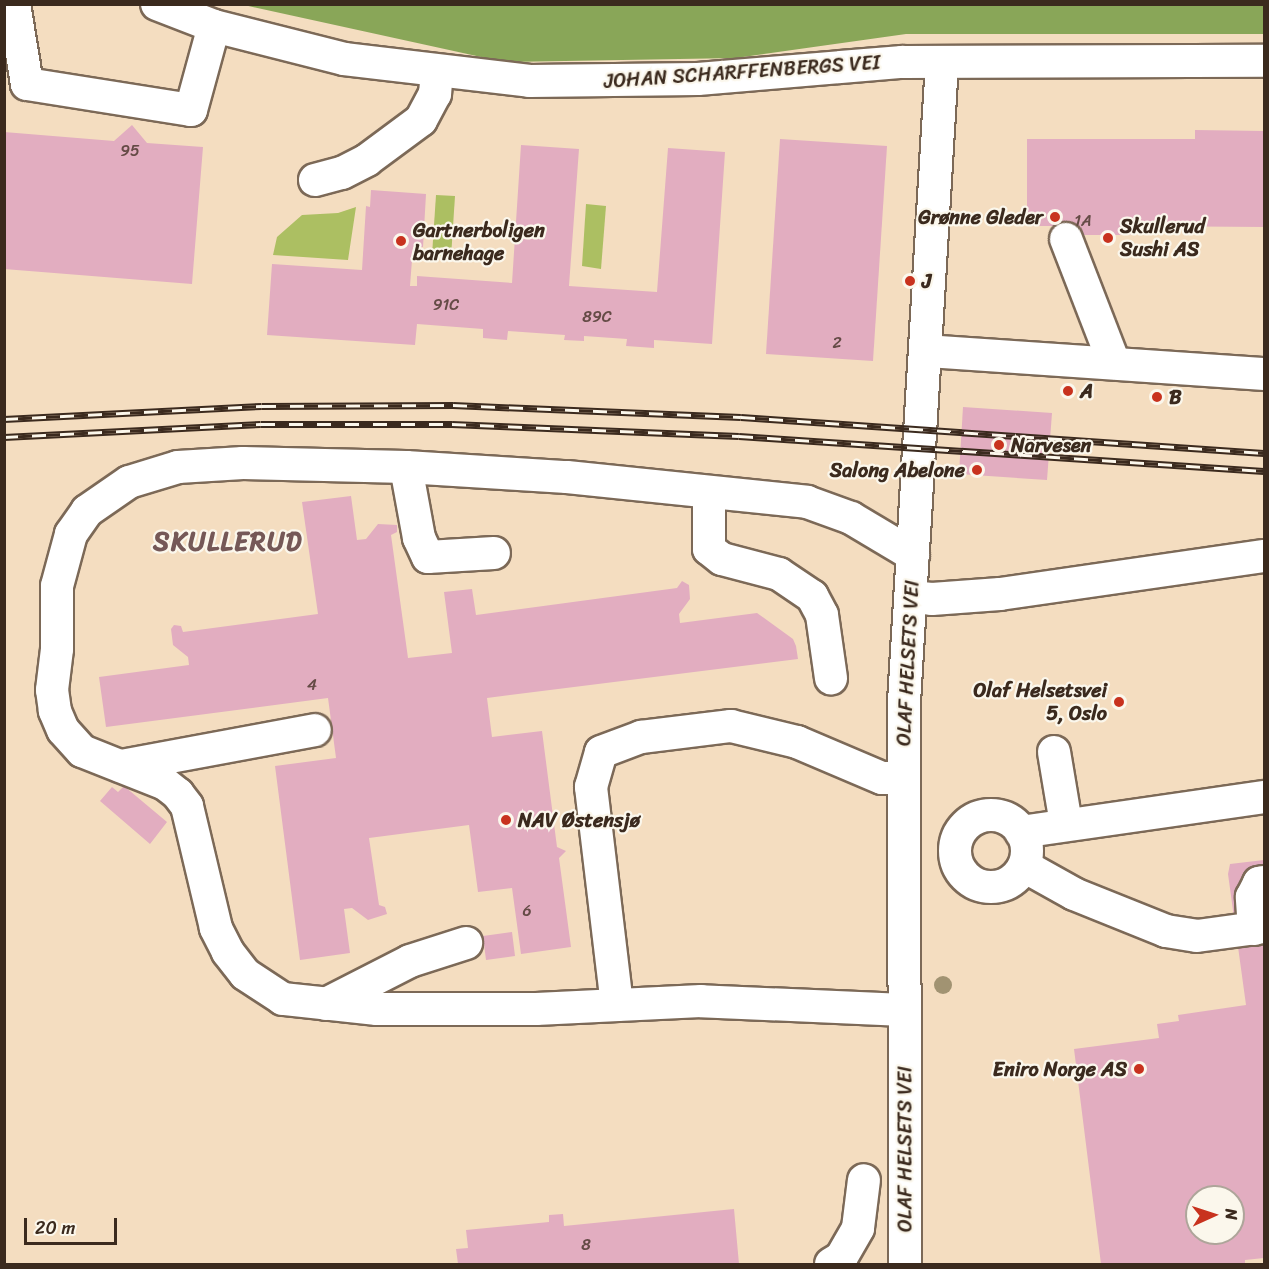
<!DOCTYPE html>
<meta charset="utf-8">
<style>
body{margin:0}
#map{position:relative;width:1269px;height:1269px;overflow:hidden;background:#f4ddc0;font-family:Sriracha,sans-serif}
div>[style]{position:absolute}
[style*='--x']{left:calc(var(--x)*1px);top:calc(var(--y)*1px);width:calc(var(--w)*1px);rotate:calc(var(--a)*1deg)}
.green>*{inset:0;background:#acbf62}
.forest>*{inset:0;background:#89a658}
.building>*{inset:0;background:#e2adc0}
.roads{filter:drop-shadow(2px 0 #7c6957) drop-shadow(-2px 0 #7c6957) drop-shadow(0 2px #7c6957) drop-shadow(0 -2px #7c6957)}
.minor>*{height:32px;margin:-16px;padding:0 16px;transform-origin:16px;border-radius:16px;background:#fff}
.minor>.ring{margin:-16px;padding:0;box-sizing:content-box;background:none;border:32px solid #fff;border-radius:50%}
.rail>*{height:7px;margin-top:-3.5px;transform-origin:0;background:repeating-linear-gradient(90deg,#fbf7ec 0 14px,#3b2a1e 0 28px);box-sizing:border-box;border-block:2px solid #3b2a1e}
.trees>*{width:18px;height:18px;margin:-9px;border-radius:50%;background:#a19372}
.dots>*{width:16px;height:16px;translate:-50% -50%;box-sizing:border-box;border:3px solid #fbf7ec;border-radius:50%}
span{translate:-50% -50%;white-space:nowrap;text-align:center;line-height:1.15;-webkit-text-stroke:4.5px #fbf7ec;paint-order:stroke}
.number-label{font-size:16px;color:#654b46}
.number-label span{-webkit-text-stroke-width:0}
.street-label{font-size:20px;color:#3b2a1e}
.poi-label{font-size:20px;color:#3b2a1e;font-weight:700}
.right{translate:-100% -50%;text-align:right}
.left{translate:0 -50%;text-align:left}
.district-label{font-size:26px;color:#755857;font-weight:700;letter-spacing:1.5px}
.frame{position:absolute;inset:0;border:6px solid #3b2a1e;pointer-events:none}
.north{position:absolute;left:1185px;top:1185px;width:60px;height:60px;box-sizing:border-box;background:#fbf7ec;border:2px solid #aea59a;border-radius:50%;rotate:87deg;font-size:16px;font-weight:700;line-height:24px;text-align:center;color:#3b2a1e}
.north::after{content:'';display:block;margin:auto;width:21px;height:27px;background:#c8321e;clip-path:polygon(50% 0,100% 100%,50% 72%,0 100%)}
.scale{position:absolute;left:24px;top:1218px;width:93px;height:27px;box-sizing:border-box;border:3px solid #3b2a1e;border-top:0;padding-left:8px;font-size:18px;line-height:21px;white-space:nowrap;color:#3b2a1e;-webkit-text-stroke:4px #fbf7ec;paint-order:stroke}
</style>
<div id="map">
<div class="green">
<div style="clip-path:polygon(436px 195px,455px 196px,451px 257px,432px 255px)"></div>
<div style="clip-path:polygon(586px 204px,606px 206px,601px 269px,582px 266px)"></div>
<div style="clip-path:polygon(356px 207px,348px 260px,273px 255px,277px 237px,302px 215px,338px 213px)"></div>
</div>
<div class="forest">
<div style="clip-path:polygon(1264px 4px,1264px 34px,906px 34px,736px 58px,504px 62px,244px 5px)"></div>
</div>
<div class="building">
<div style="clip-path:polygon(132px 125px,147px 143px,203px 147px,192px 284px,4px 269px,4px 132px,114px 141px)"></div>
<div style="clip-path:polygon(1195px 130px,1264px 131px,1264px 227px,1131px 226px,1131px 235px,1061px 235px,1061px 226px,1027px 226px,1027px 139px,1195px 139px)"></div>
<div style="clip-path:polygon(780px 139px,887px 146px,873px 361px,766px 354px)"></div>
<div style="clip-path:polygon(521px 145px,579px 149px,569px 286px,657px 292px,668px 148px,725px 152px,712px 344px,654px 340px,654px 348px,626px 346px,627px 339px,584px 336px,584px 341px,564px 340px,565px 335px,508px 331px,507px 340px,483px 338px,483px 329px,417px 324px,415px 345px,267px 335px,272px 264px,362px 270px,366px 206px,370px 207px,371px 190px,426px 194px,423px 247px,413px 247px,410px 286px,417px 286px,417px 276px,512px 283px)"></div>
<div style="clip-path:polygon(963px 407px,1052px 413px,1047px 480px,959px 474px)"></div>
<div style="clip-path:polygon(351px 496px,357px 540px,366px 539px,378px 524px,397px 525px,397px 532px,391px 535px,408px 658px,452px 653px,444px 592px,472px 589px,476px 615px,677px 588px,682px 581px,689px 585px,690px 599px,679px 614px,680px 623px,757px 613px,793px 639px,796px 646px,798px 659px,487px 698px,492px 737px,542px 731px,557px 847px,566px 851px,559px 858px,571px 947px,521px 954px,512px 888px,478px 892px,469px 825px,369px 838px,379px 905px,385px 907px,387px 914px,368px 920px,352px 908px,344px 909px,350px 953px,300px 960px,275px 766px,336px 758px,328px 698px,106px 727px,99px 677px,189px 665px,188px 657px,173px 645px,171px 629px,174px 625px,181px 626px,183px 632px,318px 614px,302px 502px)"></div>
<div style="clip-path:polygon(124px 786px,167px 822px,150px 844px,100px 801px,112px 787px,118px 792px)"></div>
<div style="clip-path:polygon(evenodd,1264px 860px,1264px 1258px,1245px 1260px,1245px 1264px,1101px 1264px,1074px 1049px,1159px 1038px,1157px 1024px,1179px 1021px,1178px 1015px,1246px 1005px,1228px 874px,1230px 864px,1264px 860px,1197px 1197px,1233px 1197px,1233px 1233px,1197px 1233px,1197px 1197px)"></div>
<div style="clip-path:polygon(512px 932px,515px 956px,486px 960px,483px 936px)"></div>
<div style="clip-path:polygon(734px 1209px,739px 1264px,458px 1264px,456px 1249px,468px 1248px,466px 1230px,549px 1222px,549px 1215px,563px 1214px,564px 1226px)"></div>
</div>
<div class="roads">
<div class="minor">
<div style="--x:14;--y:4;--w:81;--a:80.8"></div>
<div style="--x:27;--y:84;--w:166;--a:9"></div>
<div style="--x:191;--y:110;--w:87;--a:-74.7"></div>
<div style="--x:157;--y:4;--w:61;--a:21.1"></div>
<div style="--x:214;--y:26;--w:134;--a:14.2"></div>
<div style="--x:344;--y:59;--w:187;--a:6.7"></div>
<div style="--x:530;--y:81;--w:168;--a:-0.7"></div>
<div style="--x:698;--y:79;--w:205;--a:-4.8"></div>
<div style="--x:902;--y:62;--w:362;--a:-0.2"></div>
<div style="--x:315;--y:180;--w:28;--a:-15"></div>
<div style="--x:342;--y:173;--w:28;--a:-27"></div>
<div style="--x:367;--y:160;--w:67;--a:-36.5"></div>
<div style="--x:421;--y:120;--w:30;--a:-62"></div>
<div style="--x:435;--y:94;--w:21;--a:-85"></div>
<div style="--x:1066;--y:239;--w:133;--a:68.8"></div>
<div style="--x:926;--y:351;--w:339;--a:3.9"></div>
<div style="--x:406;--y:467;--w:72;--a:79.6"></div>
<div style="--x:419;--y:538;--w:21;--a:65"></div>
<div style="--x:428;--y:557;--w:66;--a:-3.5"></div>
<div style="--x:709;--y:492;--w:57;--a:90"></div>
<div style="--x:709;--y:549;--w:16;--a:38"></div>
<div style="--x:722;--y:559;--w:59;--a:14.7"></div>
<div style="--x:779;--y:574;--w:40;--a:34"></div>
<div style="--x:812;--y:596;--w:21;--a:62"></div>
<div style="--x:822;--y:615;--w:64;--a:81.9"></div>
<div style="--x:911;--y:597;--w:21;--a:5"></div>
<div style="--x:932;--y:599;--w:68;--a:-4.2"></div>
<div style="--x:1000;--y:594;--w:267;--a:-8.2"></div>
<div style="--x:1054;--y:752;--w:73;--a:80.5"></div>
<div style="--x:121;--y:766;--w:197;--a:-10.5"></div>
<div class="ring" style="left:955px;top:815px;width:40px;height:40px"></div>
<div style="--x:1021;--y:832;--w:246;--a:-8.2"></div>
<div style="--x:1024;--y:866;--w:57;--a:29.2"></div>
<div style="--x:1074;--y:894;--w:99;--a:21.9"></div>
<div style="--x:1166;--y:931;--w:31;--a:9"></div>
<div style="--x:1197;--y:936;--w:68;--a:-7.7"></div>
<div style="--x:1254;--y:929;--w:32;--a:-94"></div>
<div style="--x:1252;--y:897;--w:16;--a:-63"></div>
<div style="--x:1259;--y:883;--w:5;--a:-11"></div>
<div style="--x:326;--y:1004;--w:94;--a:-27.1"></div>
<div style="--x:410;--y:961;--w:59;--a:-17.8"></div>
<div style="--x:617;--y:1005;--w:220;--a:-96.8"></div>
<div style="--x:591;--y:787;--w:36;--a:-74"></div>
<div style="--x:601;--y:752;--w:43;--a:-20.6"></div>
<div style="--x:641;--y:737;--w:91;--a:-7"></div>
<div style="--x:731;--y:726;--w:68;--a:13.6"></div>
<div style="--x:797;--y:742;--w:92;--a:23"></div>
<div style="--x:882;--y:778;--w:21;--a:0"></div>
<div style="--x:904;--y:1010;--w:203;--a:-177.5"></div>
<div style="--x:701;--y:1001;--w:165;--a:177.2"></div>
<div style="--x:536;--y:1009;--w:159;--a:180"></div>
<div style="--x:377;--y:1009;--w:95;--a:-173.9"></div>
<div style="--x:283;--y:999;--w:45;--a:-146.7"></div>
<div style="--x:245;--y:974;--w:28;--a:-128"></div>
<div style="--x:228;--y:952;--w:27;--a:-117"></div>
<div style="--x:216;--y:928;--w:125;--a:-103.4"></div>
<div style="--x:187;--y:806;--w:15;--a:-127"></div>
<div style="--x:178;--y:794;--w:16;--a:-142"></div>
<div style="--x:165;--y:784;--w:89;--a:-158.3"></div>
<div style="--x:82;--y:751;--w:28;--a:-132"></div>
<div style="--x:63;--y:730;--w:21;--a:-113"></div>
<div style="--x:55;--y:711;--w:21;--a:-98"></div>
<div style="--x:52;--y:690;--w:41;--a:-83"></div>
<div style="--x:57;--y:649;--w:63;--a:-90"></div>
<div style="--x:57;--y:586;--w:54;--a:-74.9"></div>
<div style="--x:71;--y:534;--w:28;--a:-55"></div>
<div style="--x:87;--y:511;--w:51;--a:-34.6"></div>
<div style="--x:129;--y:482;--w:51;--a:-17"></div>
<div style="--x:178;--y:467;--w:65;--a:-3.5"></div>
<div style="--x:243;--y:463;--w:163;--a:1.4"></div>
<div style="--x:406;--y:467;--w:161;--a:3.6"></div>
<div style="--x:567;--y:477;--w:241;--a:5.9"></div>
<div style="--x:807;--y:502;--w:47;--a:20"></div>
<div style="--x:851;--y:518;--w:72;--a:30.8"></div>
<div style="--x:831;--y:1264;--w:12;--a:-31"></div>
<div style="--x:841;--y:1258;--w:34;--a:-60"></div>
<div style="--x:858;--y:1228;--w:48;--a:-82.9"></div>
<div style="--x:905;--y:1264;--w:562;--a:-90.1"></div>
<div style="--x:904;--y:702;--w:641;--a:-86.6"></div>
</div>
</div>
<div class="rail">
<div style="--x:4;--y:419;--w:258;--a:-2.9"></div>
<div style="--x:262;--y:406;--w:191;--a:-0.3"></div>
<div style="--x:453;--y:405;--w:288;--a:2.4"></div>
<div style="--x:741;--y:417;--w:524;--a:3.94"></div>
<div style="--x:4;--y:437;--w:257;--a:-2.9"></div>
<div style="--x:261;--y:424;--w:191;--a:0"></div>
<div style="--x:452;--y:424;--w:287;--a:2.4"></div>
<div style="--x:739;--y:436;--w:526;--a:3.81"></div>
</div>
<div class="trees">
<div style="left:943px;top:985px"></div>
</div>
<div class="dots">
<div style="left:1055px;top:217px;background:#c8321e"></div>
<div style="left:1108px;top:238px;background:#c8321e"></div>
<div style="left:401px;top:241px;background:#c8321e"></div>
<div style="left:910px;top:281px;background:#c8321e"></div>
<div style="left:1068px;top:391px;background:#c8321e"></div>
<div style="left:1157px;top:397px;background:#c8321e"></div>
<div style="left:999px;top:445px;background:#c8321e"></div>
<div style="left:977px;top:470px;background:#c8321e"></div>
<div style="left:1119px;top:702px;background:#c8321e"></div>
<div style="left:506px;top:820px;background:#c8321e"></div>
<div style="left:1139px;top:1069px;background:#c8321e"></div>
</div>
<div class="number-label">
<span style="left:130px;top:151px">95</span>
<span style="left:1083px;top:221px">1A</span>
<span style="left:446px;top:305px">91C</span>
<span style="left:597px;top:317px">89C</span>
<span style="left:837px;top:343px">2</span>
<span style="left:312px;top:685px">4</span>
<span style="left:527px;top:911px">6</span>
<span style="left:586px;top:1245px">8</span>
</div>
<div class="street-label">
<span style="left:742px;top:72px;rotate:-4deg">JOHAN SCHARFFENBERGS VEI</span>
<span style="left:908px;top:663px;rotate:-87deg">OLAF HELSETS VEI</span>
<span style="left:905px;top:1149px;rotate:-90deg">OLAF HELSETS VEI</span>
</div>
<div class="poi-label">
<span class="right" style="left:1043px;top:217px">Grønne Gleder</span>
<span class="left" style="left:1120px;top:238px">Skullerud<br>Sushi AS</span>
<span class="left" style="left:413px;top:242px">Gartnerboligen<br>barnehage</span>
<span class="left" style="left:922px;top:281px">J</span>
<span class="left" style="left:1080px;top:391px">A</span>
<span class="left" style="left:1169px;top:397px">B</span>
<span class="left" style="left:1011px;top:445px">Narvesen</span>
<span class="right" style="left:965px;top:470px">Salong Abelone</span>
<span class="right" style="left:1107px;top:702px">Olaf Helsetsvei<br>5, Oslo</span>
<span class="left" style="left:518px;top:820px">NAV Østensjø</span>
<span class="right" style="left:1127px;top:1069px">Eniro Norge AS</span>
</div>
<div class="district-label">
<span style="left:228px;top:542px">SKULLERUD</span>
</div>
<div class="frame"></div>
<div class="north">N</div>
<div class="scale">20 m</div>
</div>
